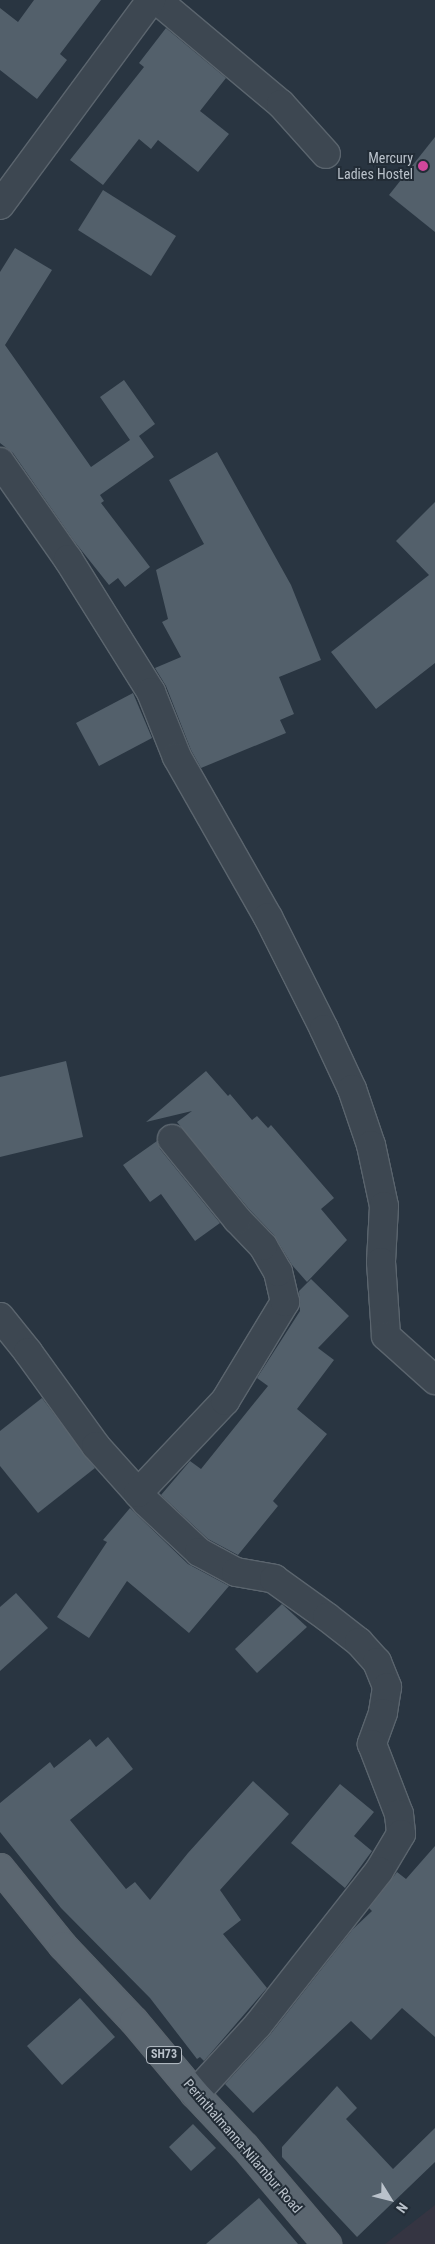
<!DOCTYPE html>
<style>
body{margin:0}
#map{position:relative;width:435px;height:2244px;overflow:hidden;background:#293541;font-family:"Roboto Condensed",sans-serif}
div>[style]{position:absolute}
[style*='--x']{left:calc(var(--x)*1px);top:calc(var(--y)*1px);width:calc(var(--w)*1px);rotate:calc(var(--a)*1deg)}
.medical>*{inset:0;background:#353542}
.building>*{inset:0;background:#53606b}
.roads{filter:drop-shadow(1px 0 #5b656e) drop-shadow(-1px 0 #5b656e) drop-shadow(0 1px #5b656e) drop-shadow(0 -1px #5b656e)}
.minor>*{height:28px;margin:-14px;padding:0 14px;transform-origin:14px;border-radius:14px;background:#3d4751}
.primary>*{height:28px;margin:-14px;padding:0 14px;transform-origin:14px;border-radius:14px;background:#5b6670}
.dots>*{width:14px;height:14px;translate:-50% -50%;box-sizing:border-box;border:2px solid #222c36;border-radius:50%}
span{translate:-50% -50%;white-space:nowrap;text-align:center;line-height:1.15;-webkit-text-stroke:4px #222c36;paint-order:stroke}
.shield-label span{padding:1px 4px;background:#222c36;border:1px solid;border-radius:4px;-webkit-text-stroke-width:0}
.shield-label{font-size:12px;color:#bac2cb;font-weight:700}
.poi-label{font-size:14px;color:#bac2cb}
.right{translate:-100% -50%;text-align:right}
.street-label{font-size:14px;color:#bac2cb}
.north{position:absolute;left:365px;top:2174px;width:50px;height:50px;-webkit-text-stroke:4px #222c36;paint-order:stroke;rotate:126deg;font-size:14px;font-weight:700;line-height:20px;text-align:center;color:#bac2cb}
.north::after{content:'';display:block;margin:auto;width:18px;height:22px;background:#bac2cb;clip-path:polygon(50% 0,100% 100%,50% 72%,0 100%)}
</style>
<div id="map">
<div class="medical">
<div style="clip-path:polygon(435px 2205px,435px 2244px,385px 2244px)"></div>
</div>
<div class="building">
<div style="clip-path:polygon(34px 0,101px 0,60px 54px,67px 60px,37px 99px,0 70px,0 8px,18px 22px)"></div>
<div style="clip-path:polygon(166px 28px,226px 78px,200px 111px,229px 134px,198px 172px,158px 140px,151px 149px,139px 139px,103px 185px,70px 160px,144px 67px,139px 63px)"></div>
<div style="clip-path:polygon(435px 137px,435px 232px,389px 195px)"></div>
<div style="clip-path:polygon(103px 190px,176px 236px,151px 276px,78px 230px)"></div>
<div style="clip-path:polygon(15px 248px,52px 270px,5px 345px,91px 467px,130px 440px,100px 397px,124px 380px,155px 424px,139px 436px,154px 457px,100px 495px,104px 501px,101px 503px,150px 567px,125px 587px,118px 578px,109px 585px,74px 541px,13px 453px,0 443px,0 272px)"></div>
<div style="clip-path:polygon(217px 452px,291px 585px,321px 660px,279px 677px,294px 714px,280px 720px,286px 733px,201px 768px,191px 750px,166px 686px,155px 668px,181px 657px,162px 622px,168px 619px,156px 570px,204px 544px,169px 480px)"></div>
<div style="clip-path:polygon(435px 502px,435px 663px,376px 709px,331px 652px,429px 575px,396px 541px)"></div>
<div style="clip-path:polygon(133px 693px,152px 738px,99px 766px,76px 723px)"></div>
<div style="clip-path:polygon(66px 1061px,83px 1137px,0 1157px,0 1077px)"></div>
<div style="clip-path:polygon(206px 1071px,228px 1096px,230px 1094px,252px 1120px,257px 1116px,268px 1128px,271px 1125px,334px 1198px,321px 1209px,347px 1240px,307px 1282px,292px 1265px,274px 1235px,249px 1209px,177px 1122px,192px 1111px,146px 1122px)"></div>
<div style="clip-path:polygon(157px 1141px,160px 1149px,220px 1223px,195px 1241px,161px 1194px,150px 1202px,123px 1165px)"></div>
<div style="clip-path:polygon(311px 1279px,349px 1316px,318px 1348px,334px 1360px,297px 1409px,327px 1434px,273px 1501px,278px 1506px,238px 1555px,208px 1539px,161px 1495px,190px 1461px,201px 1469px,268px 1386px,257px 1378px,300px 1311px,299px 1291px)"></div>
<div style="clip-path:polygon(42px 1398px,95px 1468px,38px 1513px,0 1466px,0 1431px)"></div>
<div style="clip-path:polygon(130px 1508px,188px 1564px,229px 1586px,189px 1633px,127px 1581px,89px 1638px,57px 1617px,107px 1542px,103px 1540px)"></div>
<div style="clip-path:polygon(16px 1593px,48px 1628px,0 1671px,0 1607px)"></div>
<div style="clip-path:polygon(282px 1604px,307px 1627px,257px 1673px,235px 1649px)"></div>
<div style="clip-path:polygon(108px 1737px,133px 1769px,70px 1820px,126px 1889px,135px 1882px,150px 1900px,188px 1853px,253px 1781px,289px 1814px,220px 1890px,241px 1920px,223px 1934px,267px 1988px,204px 2061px,200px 2057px,197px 2059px,150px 1998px,61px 1908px,0 1832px,0 1803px,50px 1762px,54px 1768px,90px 1739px,96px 1747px)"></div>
<div style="clip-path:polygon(340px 1784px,374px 1812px,354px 1836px,372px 1851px,345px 1888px,291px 1843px)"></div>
<div style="clip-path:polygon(435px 1846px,435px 2037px,402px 2008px,371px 2040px,351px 2021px,253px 2113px,225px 2084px,269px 2036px,353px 1929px,372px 1911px,369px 1908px,397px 1872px,406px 1879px)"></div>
<div style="clip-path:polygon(80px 1998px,115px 2037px,62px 2085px,27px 2046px)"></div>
<div style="clip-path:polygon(337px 2086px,357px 2108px,346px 2119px,393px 2169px,435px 2128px,435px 2162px,357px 2237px,282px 2157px,282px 2147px)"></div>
<div style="clip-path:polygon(193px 2124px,216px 2148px,191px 2171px,169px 2147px)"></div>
<div style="clip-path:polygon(259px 2198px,298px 2244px,206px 2244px)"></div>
</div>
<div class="roads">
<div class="minor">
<div style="--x:157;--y:0;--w:162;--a:40"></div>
<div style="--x:281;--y:104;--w:67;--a:48"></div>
<div style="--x:0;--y:205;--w:255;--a:-53.6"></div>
<div style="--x:0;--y:462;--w:118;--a:55"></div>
<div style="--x:68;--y:559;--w:157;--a:58"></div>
<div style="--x:151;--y:692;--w:70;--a:68.2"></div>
<div style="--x:177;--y:757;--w:184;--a:60.4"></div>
<div style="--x:268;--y:917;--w:125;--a:63.4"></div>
<div style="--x:324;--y:1029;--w:66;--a:65"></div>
<div style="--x:352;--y:1089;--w:59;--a:71.3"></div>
<div style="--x:371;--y:1145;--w:62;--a:78"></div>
<div style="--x:384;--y:1206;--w:56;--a:93.1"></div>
<div style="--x:381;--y:1262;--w:74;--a:86.1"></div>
<div style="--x:386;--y:1336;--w:66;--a:41.9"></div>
<div style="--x:0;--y:1317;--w:45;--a:51.3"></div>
<div style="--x:28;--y:1352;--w:116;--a:54.1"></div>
<div style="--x:96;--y:1446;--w:75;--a:48.2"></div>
<div style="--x:146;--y:1502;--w:73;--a:43.3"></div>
<div style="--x:199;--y:1552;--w:42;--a:28.4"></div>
<div style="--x:236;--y:1572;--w:39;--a:10"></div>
<div style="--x:274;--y:1579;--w:65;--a:35.6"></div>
<div style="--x:327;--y:1617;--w:41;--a:38"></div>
<div style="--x:359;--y:1642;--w:27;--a:48"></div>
<div style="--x:377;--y:1662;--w:27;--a:68"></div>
<div style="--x:387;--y:1687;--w:26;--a:99"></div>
<div style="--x:383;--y:1713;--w:33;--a:110"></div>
<div style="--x:372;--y:1744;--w:75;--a:68.9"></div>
<div style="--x:399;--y:1814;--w:20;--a:84"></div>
<div style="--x:401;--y:1834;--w:43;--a:120.7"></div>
<div style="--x:379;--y:1871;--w:197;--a:128.2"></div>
<div style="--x:257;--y:2026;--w:92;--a:132.4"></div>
<div style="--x:138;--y:1493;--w:127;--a:-46.6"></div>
<div style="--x:225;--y:1401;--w:116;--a:-58.8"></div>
<div style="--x:285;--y:1302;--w:31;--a:-103"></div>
<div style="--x:278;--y:1272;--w:30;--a:-120"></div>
<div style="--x:263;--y:1246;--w:37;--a:-134"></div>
<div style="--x:237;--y:1219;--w:103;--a:-129.1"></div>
</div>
<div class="primary">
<div style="--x:0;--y:1868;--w:100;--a:51.1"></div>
<div style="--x:63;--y:1946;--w:103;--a:46.6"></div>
<div style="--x:134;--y:2021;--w:95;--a:50.1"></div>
<div style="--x:195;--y:2094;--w:73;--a:46.7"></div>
<div style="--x:245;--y:2147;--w:127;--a:49.8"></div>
</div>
</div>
<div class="dots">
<div style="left:423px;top:166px;background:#d1479c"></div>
</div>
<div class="shield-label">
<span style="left:164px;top:2055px">SH73</span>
</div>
<div class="poi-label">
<span class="right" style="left:413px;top:166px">Mercury<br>Ladies Hostel</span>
</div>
<div class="street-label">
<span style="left:243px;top:2146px;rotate:49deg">Perinthalmanna-Nilambur Road</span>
</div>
<div class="north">N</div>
</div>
